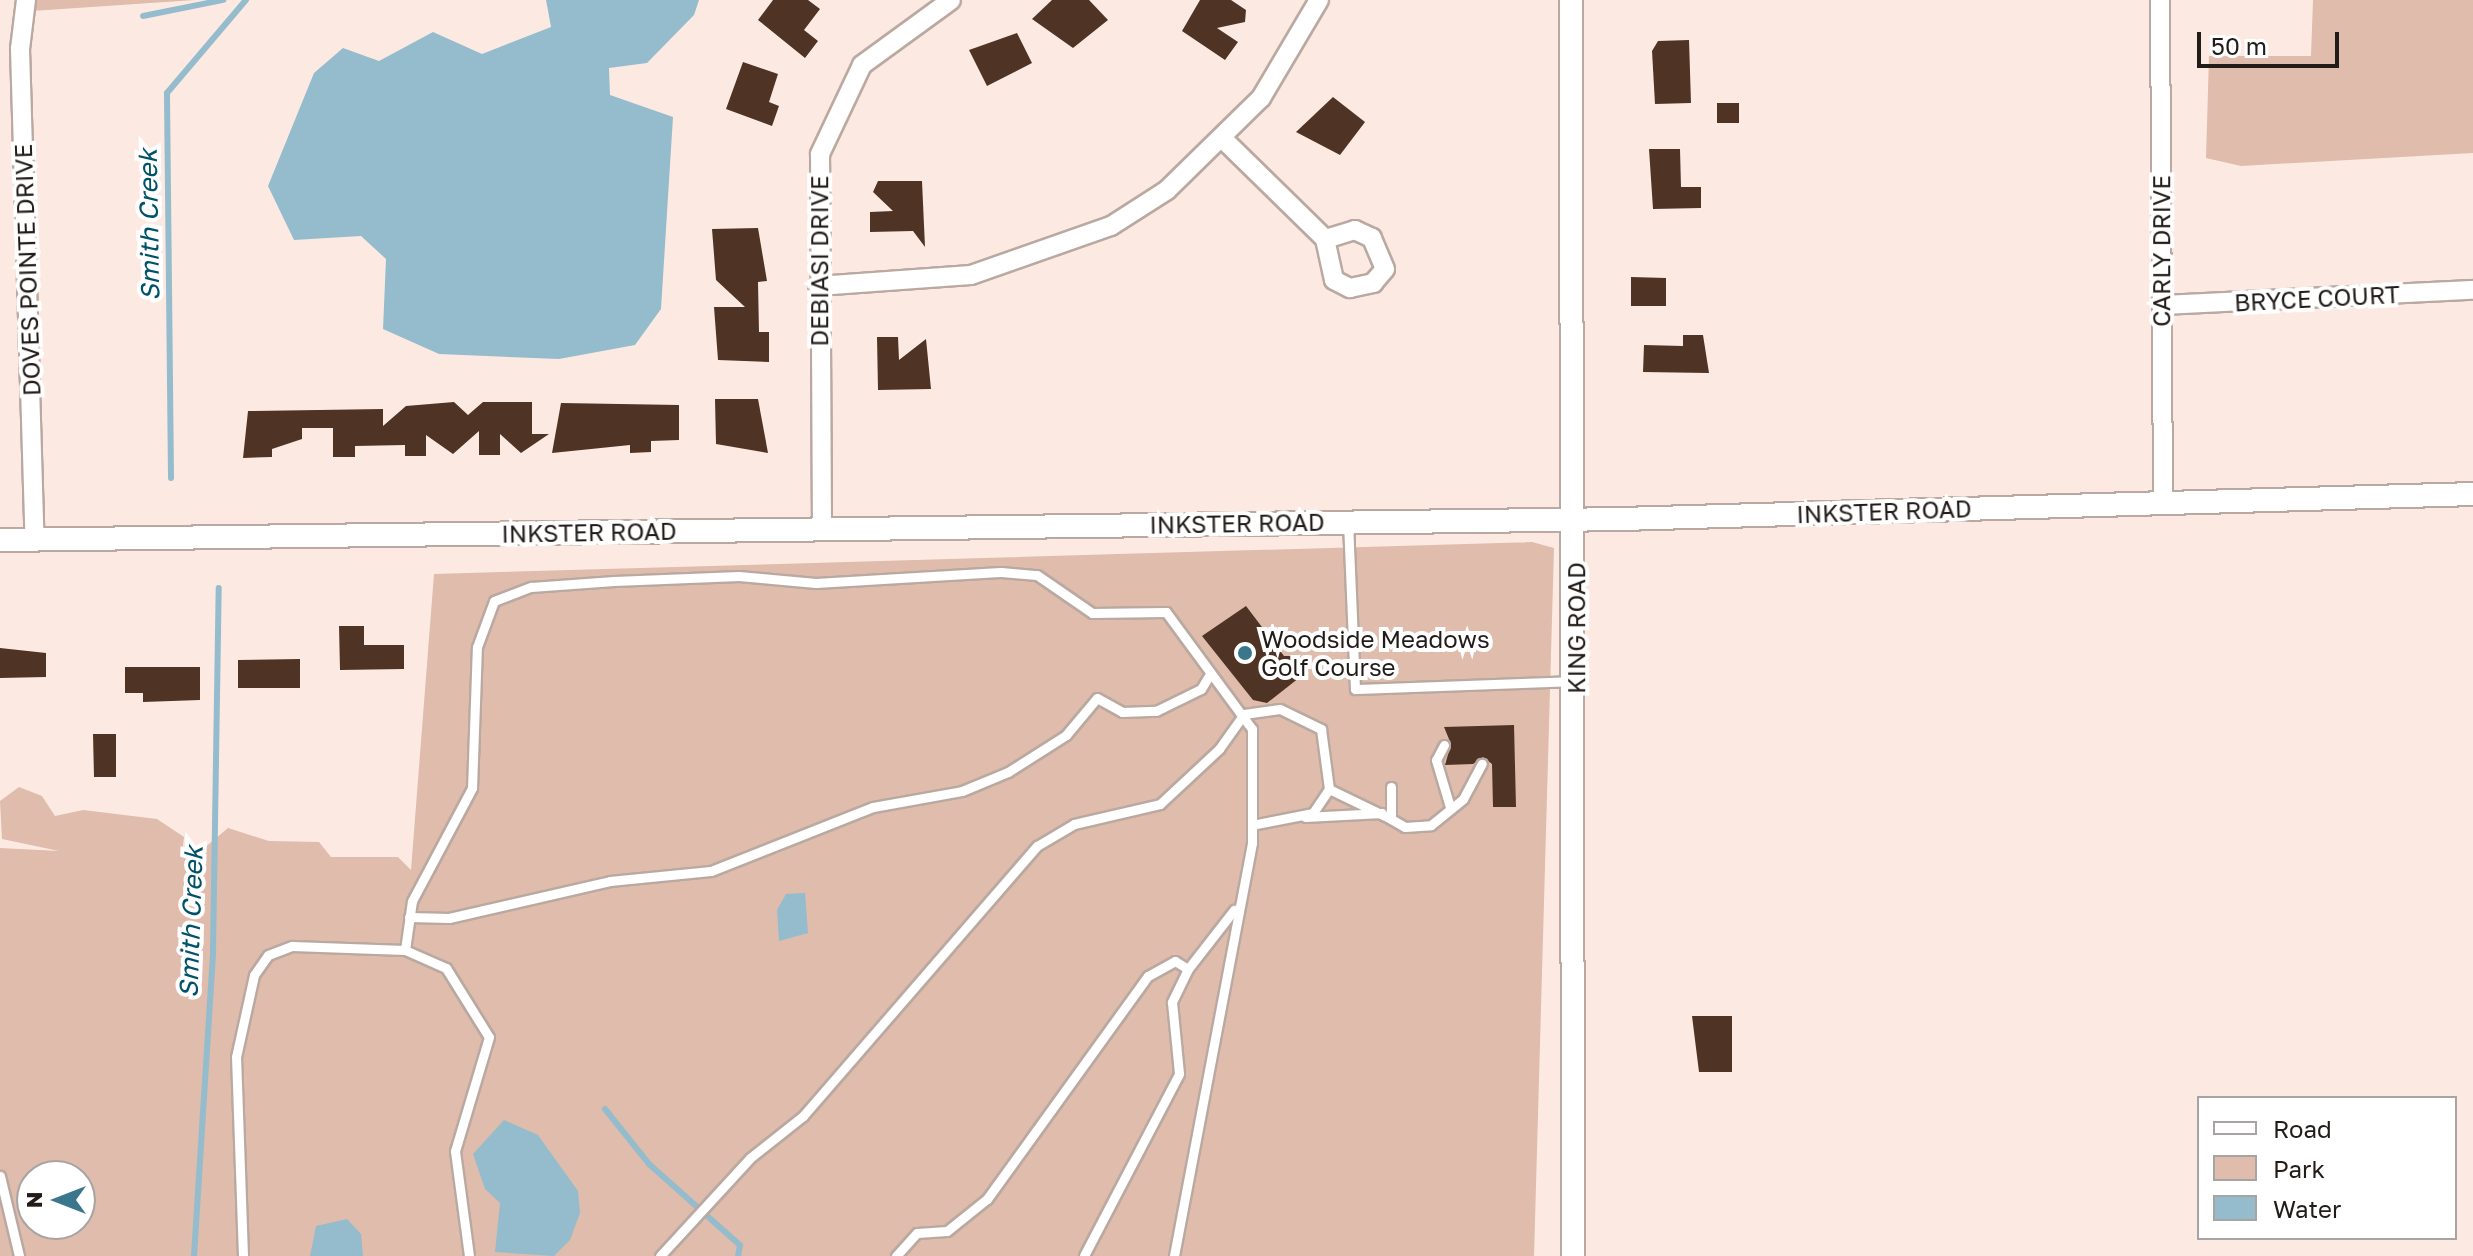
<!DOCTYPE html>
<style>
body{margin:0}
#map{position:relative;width:2473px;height:1256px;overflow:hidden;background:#fceae2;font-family:"Golos Text",sans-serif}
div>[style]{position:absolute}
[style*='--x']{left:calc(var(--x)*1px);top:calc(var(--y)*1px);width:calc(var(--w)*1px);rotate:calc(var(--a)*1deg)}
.green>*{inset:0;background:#dfbcab}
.water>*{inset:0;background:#94bccc}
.stream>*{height:6px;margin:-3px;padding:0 3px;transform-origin:3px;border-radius:3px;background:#94bccc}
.building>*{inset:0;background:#4f3324}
.roads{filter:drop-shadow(2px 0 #baa9a1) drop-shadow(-2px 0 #baa9a1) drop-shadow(0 2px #baa9a1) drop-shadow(0 -2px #baa9a1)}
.service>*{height:9px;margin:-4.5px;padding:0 4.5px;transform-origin:4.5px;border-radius:4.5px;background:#fff}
.minor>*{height:18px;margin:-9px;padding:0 9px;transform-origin:9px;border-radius:9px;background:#fff}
.tertiary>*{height:22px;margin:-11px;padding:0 11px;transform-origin:11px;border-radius:11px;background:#fff}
.dots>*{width:22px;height:22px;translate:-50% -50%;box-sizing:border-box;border:4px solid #fff;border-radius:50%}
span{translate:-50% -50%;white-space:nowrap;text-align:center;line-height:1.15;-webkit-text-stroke:8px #fff;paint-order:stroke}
.street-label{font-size:24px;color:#221c19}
.poi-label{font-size:24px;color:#221c19}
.left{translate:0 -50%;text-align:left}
.water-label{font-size:26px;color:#005269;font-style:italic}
.legend{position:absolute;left:2197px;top:1096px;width:260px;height:144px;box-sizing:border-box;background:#fff;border:2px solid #a7a4a3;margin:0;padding:10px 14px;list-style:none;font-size:24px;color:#221c19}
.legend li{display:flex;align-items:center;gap:16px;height:40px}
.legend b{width:40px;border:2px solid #a7a4a3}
.north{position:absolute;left:16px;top:1160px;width:80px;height:80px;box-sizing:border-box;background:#fff;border:2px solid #a7a4a3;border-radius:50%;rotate:270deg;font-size:22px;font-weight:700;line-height:32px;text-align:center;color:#221c19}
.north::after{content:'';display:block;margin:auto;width:28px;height:36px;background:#3a778d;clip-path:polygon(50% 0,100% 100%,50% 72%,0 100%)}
.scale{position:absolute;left:2197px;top:32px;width:142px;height:36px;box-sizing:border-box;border:4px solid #221c19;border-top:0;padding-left:10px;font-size:24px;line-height:28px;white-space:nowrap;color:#221c19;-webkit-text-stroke:6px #fff;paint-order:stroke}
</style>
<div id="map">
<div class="green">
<div style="clip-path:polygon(37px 0,195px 0,32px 11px)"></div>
<div style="clip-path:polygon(2313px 0,2473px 0,2473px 153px,2241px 166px,2206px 158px,2209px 56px,2311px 56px)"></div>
<div style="clip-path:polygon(evenodd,1532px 542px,1554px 548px,1534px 1256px,0 1256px,0 848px,59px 851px,2px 839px,0 801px,19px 787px,42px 796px,55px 816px,83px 810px,157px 819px,184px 837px,182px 855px,190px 860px,228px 828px,269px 841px,319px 842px,331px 857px,398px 857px,411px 870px,434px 574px,1532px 542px,32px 1176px,80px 1176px,80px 1224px,32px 1224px,32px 1176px)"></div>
</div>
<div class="water">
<div style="clip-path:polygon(546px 0,699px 0,694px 15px,647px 63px,609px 68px,610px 95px,673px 117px,661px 309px,635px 345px,559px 359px,439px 354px,383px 329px,386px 259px,361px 236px,294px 240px,268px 186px,314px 73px,343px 48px,379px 61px,433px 32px,482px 54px,551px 27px)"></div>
<div style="clip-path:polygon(805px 893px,808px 933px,779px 941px,777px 910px,786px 894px)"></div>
<div style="clip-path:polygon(504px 1120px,538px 1135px,578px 1191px,580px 1213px,570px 1240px,554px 1256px,495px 1252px,500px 1203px,485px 1189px,473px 1154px)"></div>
<div style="clip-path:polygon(347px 1219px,361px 1234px,363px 1256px,310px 1256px,316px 1226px)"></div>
</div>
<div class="stream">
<div style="--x:143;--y:16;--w:82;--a:-11.3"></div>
<div style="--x:171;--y:478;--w:385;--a:-90.6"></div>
<div style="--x:167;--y:93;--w:122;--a:-49.7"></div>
<div style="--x:605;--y:1109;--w:70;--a:51.3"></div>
<div style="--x:649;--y:1164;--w:122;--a:41.7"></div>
<div style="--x:740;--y:1245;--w:11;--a:100"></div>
<div style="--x:194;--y:1256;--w:306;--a:-86.4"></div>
<div style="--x:213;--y:951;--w:363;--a:-89.1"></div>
</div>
<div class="building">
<div style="clip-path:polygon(773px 0,808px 0,820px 9px,804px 30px,818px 41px,805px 58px,758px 20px)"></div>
<div style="clip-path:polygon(1052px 0,1089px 0,1108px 20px,1073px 48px,1032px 19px)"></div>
<div style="clip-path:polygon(1200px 0,1231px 0,1246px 10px,1245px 22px,1217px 28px,1238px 42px,1225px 60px,1182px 31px)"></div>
<div style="clip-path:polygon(1017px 33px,1032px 63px,987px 86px,969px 50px)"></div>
<div style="clip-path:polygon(1689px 40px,1691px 103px,1655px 104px,1652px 51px,1658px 41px)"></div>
<div style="clip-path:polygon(743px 62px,778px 74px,769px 102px,779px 106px,772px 126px,726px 109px)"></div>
<div style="clip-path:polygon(1333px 97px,1365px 122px,1340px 155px,1296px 132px)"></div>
<div style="clip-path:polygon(1717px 103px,1739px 103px,1739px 123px,1717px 123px)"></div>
<div style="clip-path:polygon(1649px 149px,1680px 149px,1681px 187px,1701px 187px,1701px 208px,1653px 209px)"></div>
<div style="clip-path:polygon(878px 181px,922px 181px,925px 247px,913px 231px,870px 232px,870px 212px,893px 211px,873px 192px)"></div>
<div style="clip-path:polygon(758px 228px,767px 281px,758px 282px,759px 332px,769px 332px,769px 362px,718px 360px,714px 307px,745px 307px,716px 280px,712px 229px)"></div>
<div style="clip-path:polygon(1631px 277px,1666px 278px,1666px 306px,1631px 306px)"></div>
<div style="clip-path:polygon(1683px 335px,1703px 335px,1709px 373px,1643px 372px,1644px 345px,1683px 346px)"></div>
<div style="clip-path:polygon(877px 337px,898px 337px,899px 360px,926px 339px,931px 389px,878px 390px)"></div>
<div style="clip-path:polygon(715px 399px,758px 399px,768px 453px,716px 444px)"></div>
<div style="clip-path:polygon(454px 402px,468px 415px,483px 402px,532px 402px,532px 434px,549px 434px,521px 453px,500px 434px,500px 455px,479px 455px,479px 431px,453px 454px,426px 435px,426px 456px,405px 456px,405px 445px,355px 446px,355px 457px,333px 457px,333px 428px,302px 428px,302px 439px,272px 449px,272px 457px,243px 458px,248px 411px,383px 409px,383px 426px,406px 406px)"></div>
<div style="clip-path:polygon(561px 403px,679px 405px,679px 440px,651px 441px,651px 452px,630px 453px,630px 445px,552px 453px)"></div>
<div style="clip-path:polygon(1246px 606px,1284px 656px,1304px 656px,1304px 674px,1267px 703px,1253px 700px,1202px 636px)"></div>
<div style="clip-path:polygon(339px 626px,364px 626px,364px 645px,404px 645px,404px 669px,340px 670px)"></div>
<div style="clip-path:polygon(0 648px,46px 653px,46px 677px,0 678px)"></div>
<div style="clip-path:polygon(300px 659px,300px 688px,238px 688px,238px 660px)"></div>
<div style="clip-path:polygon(125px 667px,200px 667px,200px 700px,143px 702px,143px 693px,125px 693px)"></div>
<div style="clip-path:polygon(1514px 725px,1516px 807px,1493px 807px,1492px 764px,1483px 757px,1473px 764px,1445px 765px,1451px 744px,1444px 727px)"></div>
<div style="clip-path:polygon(93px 734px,116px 734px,116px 777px,94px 777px)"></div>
<div style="clip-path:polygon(1692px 1016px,1732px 1016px,1732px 1072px,1699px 1072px)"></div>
</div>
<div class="roads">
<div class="service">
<div style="--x:1348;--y:522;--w:167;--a:87.6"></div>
<div style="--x:1355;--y:689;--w:217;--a:-2.1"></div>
<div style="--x:1444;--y:745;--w:17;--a:118"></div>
<div style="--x:1436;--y:760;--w:49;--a:73.4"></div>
<div style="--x:1329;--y:789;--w:69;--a:25.8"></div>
<div style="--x:1391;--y:819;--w:32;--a:-90"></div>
<div style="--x:1305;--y:817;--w:77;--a:-3"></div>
<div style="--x:1391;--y:819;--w:16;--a:30"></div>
<div style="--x:1405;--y:827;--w:26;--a:-4"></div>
<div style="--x:1431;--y:825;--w:41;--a:-39.1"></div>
<div style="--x:1463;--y:799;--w:40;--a:-62"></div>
<div style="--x:409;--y:917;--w:40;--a:1.4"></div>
<div style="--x:449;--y:918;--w:165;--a:-12.9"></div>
<div style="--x:610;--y:881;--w:101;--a:-5.7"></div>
<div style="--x:711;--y:871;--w:174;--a:-21.6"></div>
<div style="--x:873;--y:807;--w:90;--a:-10.2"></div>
<div style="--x:962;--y:791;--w:50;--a:-22.4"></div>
<div style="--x:1008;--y:772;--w:69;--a:-32.5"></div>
<div style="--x:1066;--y:735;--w:48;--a:-50"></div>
<div style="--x:1097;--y:698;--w:29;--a:29"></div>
<div style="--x:1122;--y:712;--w:34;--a:-2"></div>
<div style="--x:1156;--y:711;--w:50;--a:-26.1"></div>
<div style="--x:1201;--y:689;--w:17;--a:-59"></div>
<div style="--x:405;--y:950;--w:45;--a:23.7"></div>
<div style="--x:446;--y:968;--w:81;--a:58.1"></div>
<div style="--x:489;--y:1037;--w:119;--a:106.6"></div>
<div style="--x:455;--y:1151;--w:106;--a:82.4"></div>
<div style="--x:1188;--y:969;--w:75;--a:-52.1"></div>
<div style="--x:0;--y:1176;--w:82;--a:76.6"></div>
<div style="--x:243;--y:1256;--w:199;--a:-92"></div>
<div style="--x:236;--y:1057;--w:84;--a:-77.6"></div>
<div style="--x:254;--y:975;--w:24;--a:-55"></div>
<div style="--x:268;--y:955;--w:26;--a:-21"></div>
<div style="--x:292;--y:946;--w:113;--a:2"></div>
<div style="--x:405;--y:950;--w:49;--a:-81.9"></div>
<div style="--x:412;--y:901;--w:128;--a:-62"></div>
<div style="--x:472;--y:788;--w:141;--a:-88"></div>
<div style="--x:477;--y:647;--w:49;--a:-69.7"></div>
<div style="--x:494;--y:601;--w:40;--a:-21"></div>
<div style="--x:531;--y:587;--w:83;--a:-4.1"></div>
<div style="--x:614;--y:581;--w:125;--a:-2.3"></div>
<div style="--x:739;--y:576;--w:77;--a:5.2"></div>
<div style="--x:816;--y:583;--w:185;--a:-3.4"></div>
<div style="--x:1001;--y:572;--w:36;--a:5"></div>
<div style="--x:1037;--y:575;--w:67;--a:34.6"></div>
<div style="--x:1092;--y:613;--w:74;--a:-0.8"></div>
<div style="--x:1166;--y:612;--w:145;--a:53.7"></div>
<div style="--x:1252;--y:729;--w:114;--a:90"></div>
<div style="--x:1252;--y:843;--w:420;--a:100.7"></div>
<div style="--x:660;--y:1256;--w:133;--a:-47.4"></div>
<div style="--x:750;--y:1158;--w:68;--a:-38.4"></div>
<div style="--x:803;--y:1116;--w:357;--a:-49.1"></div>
<div style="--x:1037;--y:846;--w:43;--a:-30.7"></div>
<div style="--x:1074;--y:824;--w:88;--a:-13.1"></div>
<div style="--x:1160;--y:804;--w:81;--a:-43"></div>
<div style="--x:1219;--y:749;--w:43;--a:-54.5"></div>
<div style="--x:1244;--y:714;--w:36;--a:-8"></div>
<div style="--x:1280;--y:709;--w:46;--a:26"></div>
<div style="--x:1321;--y:729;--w:61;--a:82.4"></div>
<div style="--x:1329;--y:789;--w:29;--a:124"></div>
<div style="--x:1313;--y:813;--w:62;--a:168.9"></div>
<div style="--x:896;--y:1256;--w:31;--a:-48"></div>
<div style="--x:917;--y:1233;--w:30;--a:-4"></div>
<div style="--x:947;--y:1231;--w:51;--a:-38.7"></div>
<div style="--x:987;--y:1199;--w:275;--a:-54.2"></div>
<div style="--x:1148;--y:976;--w:31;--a:-29"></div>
<div style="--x:1175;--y:961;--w:15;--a:32"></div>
<div style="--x:1188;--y:969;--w:37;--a:116"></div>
<div style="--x:1172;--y:1002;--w:72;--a:84.4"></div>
<div style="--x:1179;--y:1074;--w:205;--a:117.6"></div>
</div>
<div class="minor">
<div style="--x:26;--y:0;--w:49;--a:97"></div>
<div style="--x:20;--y:49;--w:491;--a:88.3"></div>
<div style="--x:2160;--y:0;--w:503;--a:89.66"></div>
<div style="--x:1223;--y:139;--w:143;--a:44.4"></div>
<div style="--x:1325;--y:239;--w:42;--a:77.6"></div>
<div style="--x:1334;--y:280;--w:18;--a:27"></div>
<div style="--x:1350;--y:288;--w:24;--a:-12"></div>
<div style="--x:1373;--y:283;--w:18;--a:-49"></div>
<div style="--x:1385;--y:269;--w:34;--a:-113"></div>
<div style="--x:1372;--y:238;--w:19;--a:-155"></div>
<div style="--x:1355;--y:230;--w:31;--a:163"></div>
<div style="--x:818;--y:286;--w:153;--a:-4.1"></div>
<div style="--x:971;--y:275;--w:148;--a:-19.3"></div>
<div style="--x:1111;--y:226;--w:67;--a:-32.7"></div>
<div style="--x:1167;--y:190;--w:132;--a:-44.4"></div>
<div style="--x:1261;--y:98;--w:114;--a:-59.4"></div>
<div style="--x:2162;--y:305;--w:311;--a:-2.8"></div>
<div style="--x:822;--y:529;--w:375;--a:-90.3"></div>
<div style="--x:820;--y:154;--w:98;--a:-64.7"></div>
<div style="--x:862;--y:65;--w:110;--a:-36.1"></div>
</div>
<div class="tertiary">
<div style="--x:1571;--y:0;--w:1256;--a:89.91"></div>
<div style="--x:0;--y:540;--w:1622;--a:-0.74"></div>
<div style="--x:1622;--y:519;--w:851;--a:-1.68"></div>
</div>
</div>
<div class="dots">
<div style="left:1245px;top:653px;background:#3a778d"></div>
</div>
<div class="street-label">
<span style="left:2161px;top:251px;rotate:-90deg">CARLY DRIVE</span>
<span style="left:819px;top:261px;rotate:-90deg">DEBIASI DRIVE</span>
<span style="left:27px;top:270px;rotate:-92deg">DOVES POINTE DRIVE</span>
<span style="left:2317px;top:298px;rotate:-3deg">BRYCE COURT</span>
<span style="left:1884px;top:511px;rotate:-2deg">INKSTER ROAD</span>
<span style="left:1237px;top:523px;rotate:-1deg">INKSTER ROAD</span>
<span style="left:589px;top:532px;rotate:-1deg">INKSTER ROAD</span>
<span style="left:1576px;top:628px;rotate:-90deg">KING ROAD</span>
</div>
<div class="poi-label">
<span class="left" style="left:1261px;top:653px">Woodside Meadows<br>Golf Course</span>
</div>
<div class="water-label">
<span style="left:149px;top:225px;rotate:-91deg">Smith Creek</span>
<span style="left:191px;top:922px;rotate:-88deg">Smith Creek</span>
</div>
<ul class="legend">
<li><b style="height:10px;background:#fff"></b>Road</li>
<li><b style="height:22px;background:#dfbcab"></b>Park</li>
<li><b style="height:22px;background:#94bccc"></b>Water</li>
</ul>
<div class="north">N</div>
<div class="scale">50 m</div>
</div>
